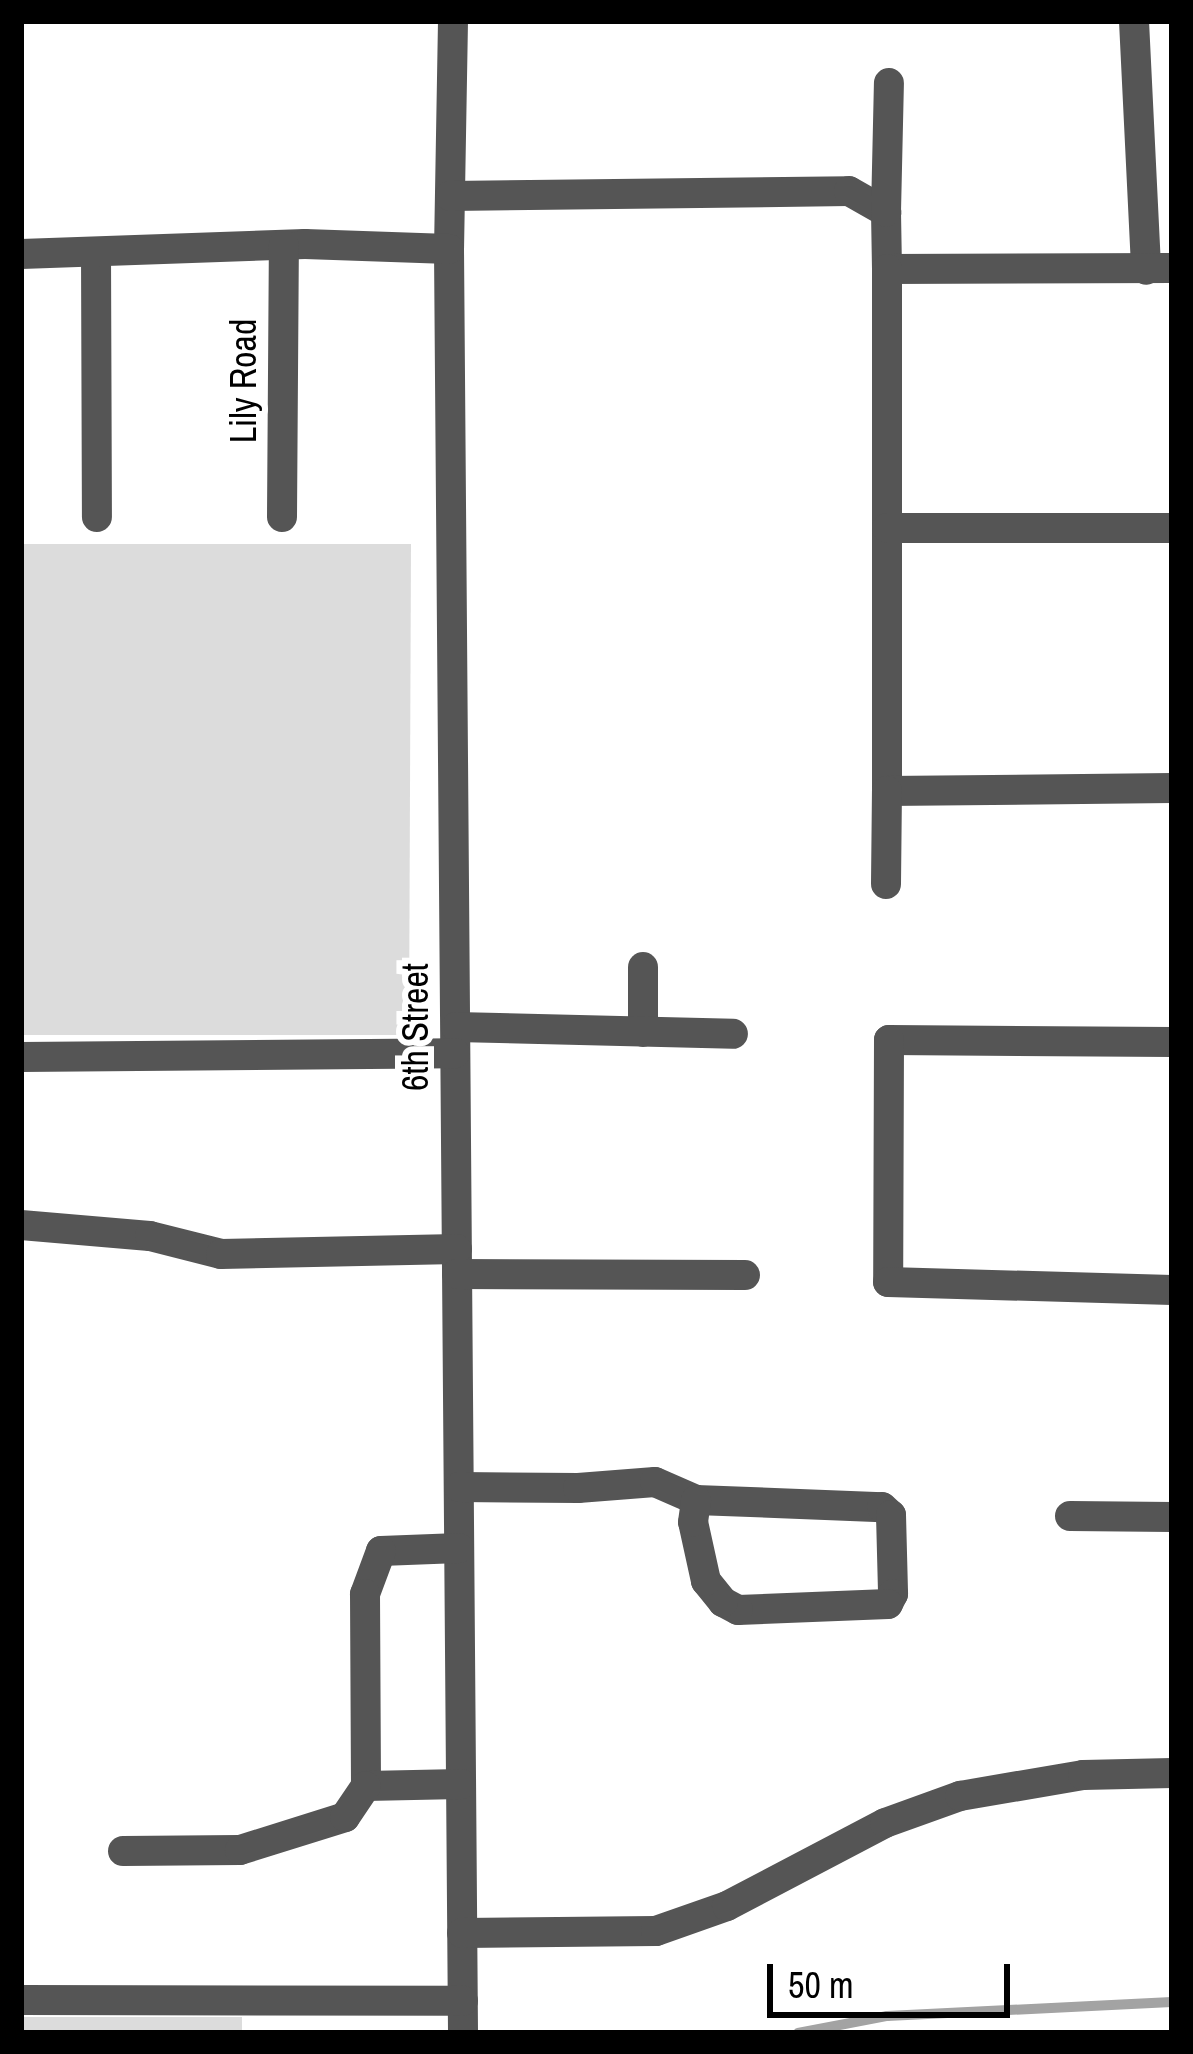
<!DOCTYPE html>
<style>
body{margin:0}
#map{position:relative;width:1193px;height:2054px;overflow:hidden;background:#fff;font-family:"Archivo Narrow",sans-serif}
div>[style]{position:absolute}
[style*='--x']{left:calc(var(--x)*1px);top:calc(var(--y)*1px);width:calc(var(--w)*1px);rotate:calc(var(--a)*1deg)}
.green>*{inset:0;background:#dcdcdc}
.stream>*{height:10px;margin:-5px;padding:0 5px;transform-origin:5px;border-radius:5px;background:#a3a3a3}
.minor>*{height:30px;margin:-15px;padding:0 15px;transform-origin:15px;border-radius:15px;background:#555}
span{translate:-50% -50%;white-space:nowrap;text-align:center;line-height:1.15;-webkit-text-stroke:12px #fff;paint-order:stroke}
.street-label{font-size:36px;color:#000}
.frame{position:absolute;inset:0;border:24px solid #000;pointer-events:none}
.scale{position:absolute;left:767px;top:1964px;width:243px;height:54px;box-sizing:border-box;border:6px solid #000;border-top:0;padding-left:15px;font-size:36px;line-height:42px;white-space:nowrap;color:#000;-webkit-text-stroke:9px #fff;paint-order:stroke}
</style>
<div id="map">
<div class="green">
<div style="clip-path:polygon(21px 544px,411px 544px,409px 1035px,21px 1035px)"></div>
<div style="clip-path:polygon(21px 2017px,242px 2017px,242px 2033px,21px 2033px)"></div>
</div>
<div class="stream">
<div style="--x:798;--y:2033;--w:91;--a:-10.8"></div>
<div style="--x:887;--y:2016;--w:285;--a:-2.8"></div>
</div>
<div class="minor">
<div style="--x:453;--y:21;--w:228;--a:91"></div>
<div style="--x:449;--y:249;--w:1784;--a:89.55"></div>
<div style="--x:1134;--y:21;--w:249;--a:87.2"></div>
<div style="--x:450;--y:196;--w:399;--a:-0.7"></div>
<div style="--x:849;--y:191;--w:43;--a:29.6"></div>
<div style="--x:886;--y:212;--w:57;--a:89"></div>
<div style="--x:886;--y:212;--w:129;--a:-88.7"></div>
<div style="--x:96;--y:252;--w:265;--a:89.8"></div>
<div style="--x:21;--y:254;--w:284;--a:-2"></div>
<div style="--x:305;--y:244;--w:144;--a:2"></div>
<div style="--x:1172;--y:268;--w:285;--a:179.8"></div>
<div style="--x:887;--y:269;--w:522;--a:90"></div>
<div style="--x:887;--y:791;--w:285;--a:-0.6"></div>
<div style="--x:282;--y:517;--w:272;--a:-89.6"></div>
<div style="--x:887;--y:528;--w:285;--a:0"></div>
<div style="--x:886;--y:884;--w:93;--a:-89.4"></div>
<div style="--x:643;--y:967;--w:65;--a:90"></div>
<div style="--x:456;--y:1027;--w:277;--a:1.4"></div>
<div style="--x:1172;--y:1042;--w:283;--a:-179.6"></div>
<div style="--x:889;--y:1040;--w:242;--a:90.2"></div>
<div style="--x:888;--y:1282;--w:284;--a:1.6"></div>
<div style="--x:21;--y:1057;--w:434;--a:-0.5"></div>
<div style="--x:21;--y:1225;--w:129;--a:4.9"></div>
<div style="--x:150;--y:1236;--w:73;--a:14.2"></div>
<div style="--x:221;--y:1254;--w:236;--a:-1.2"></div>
<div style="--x:457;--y:1274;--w:288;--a:0.2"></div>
<div style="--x:459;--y:1487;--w:119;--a:0.5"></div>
<div style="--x:578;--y:1488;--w:77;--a:-4.5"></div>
<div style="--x:655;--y:1482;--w:45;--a:23.7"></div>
<div style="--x:696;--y:1500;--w:186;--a:2.2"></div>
<div style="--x:882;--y:1507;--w:12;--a:42"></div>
<div style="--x:891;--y:1515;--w:79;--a:88.5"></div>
<div style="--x:893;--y:1594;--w:11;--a:117"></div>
<div style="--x:888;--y:1604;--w:150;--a:177.7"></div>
<div style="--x:738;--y:1610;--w:17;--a:-152"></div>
<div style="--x:723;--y:1602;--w:27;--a:-129"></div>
<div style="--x:706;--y:1581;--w:60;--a:-102.4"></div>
<div style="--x:693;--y:1522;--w:22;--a:-82"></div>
<div style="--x:1070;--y:1516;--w:102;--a:0.6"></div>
<div style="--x:459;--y:1548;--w:78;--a:177.8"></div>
<div style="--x:381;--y:1551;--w:46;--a:110.4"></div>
<div style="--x:365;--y:1594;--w:192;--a:89.7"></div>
<div style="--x:366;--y:1786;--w:95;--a:-1.2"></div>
<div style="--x:123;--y:1851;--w:117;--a:-0.5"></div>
<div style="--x:240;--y:1850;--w:110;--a:-17.4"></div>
<div style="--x:345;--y:1817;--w:37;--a:-56"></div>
<div style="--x:462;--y:1933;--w:194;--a:-0.6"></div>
<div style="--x:656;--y:1931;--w:75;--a:-19.4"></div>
<div style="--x:727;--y:1906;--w:178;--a:-27.7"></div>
<div style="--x:885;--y:1823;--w:80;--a:-19.8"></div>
<div style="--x:960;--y:1796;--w:125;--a:-9.7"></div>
<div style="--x:1083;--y:1775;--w:89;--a:-1.3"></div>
<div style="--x:21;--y:2000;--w:442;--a:0.1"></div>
</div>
<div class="street-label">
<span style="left:244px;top:381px;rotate:-90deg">Lily Road</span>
<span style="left:416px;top:1027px;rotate:-90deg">6th Street</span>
</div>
<div class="frame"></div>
<div class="scale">50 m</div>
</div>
